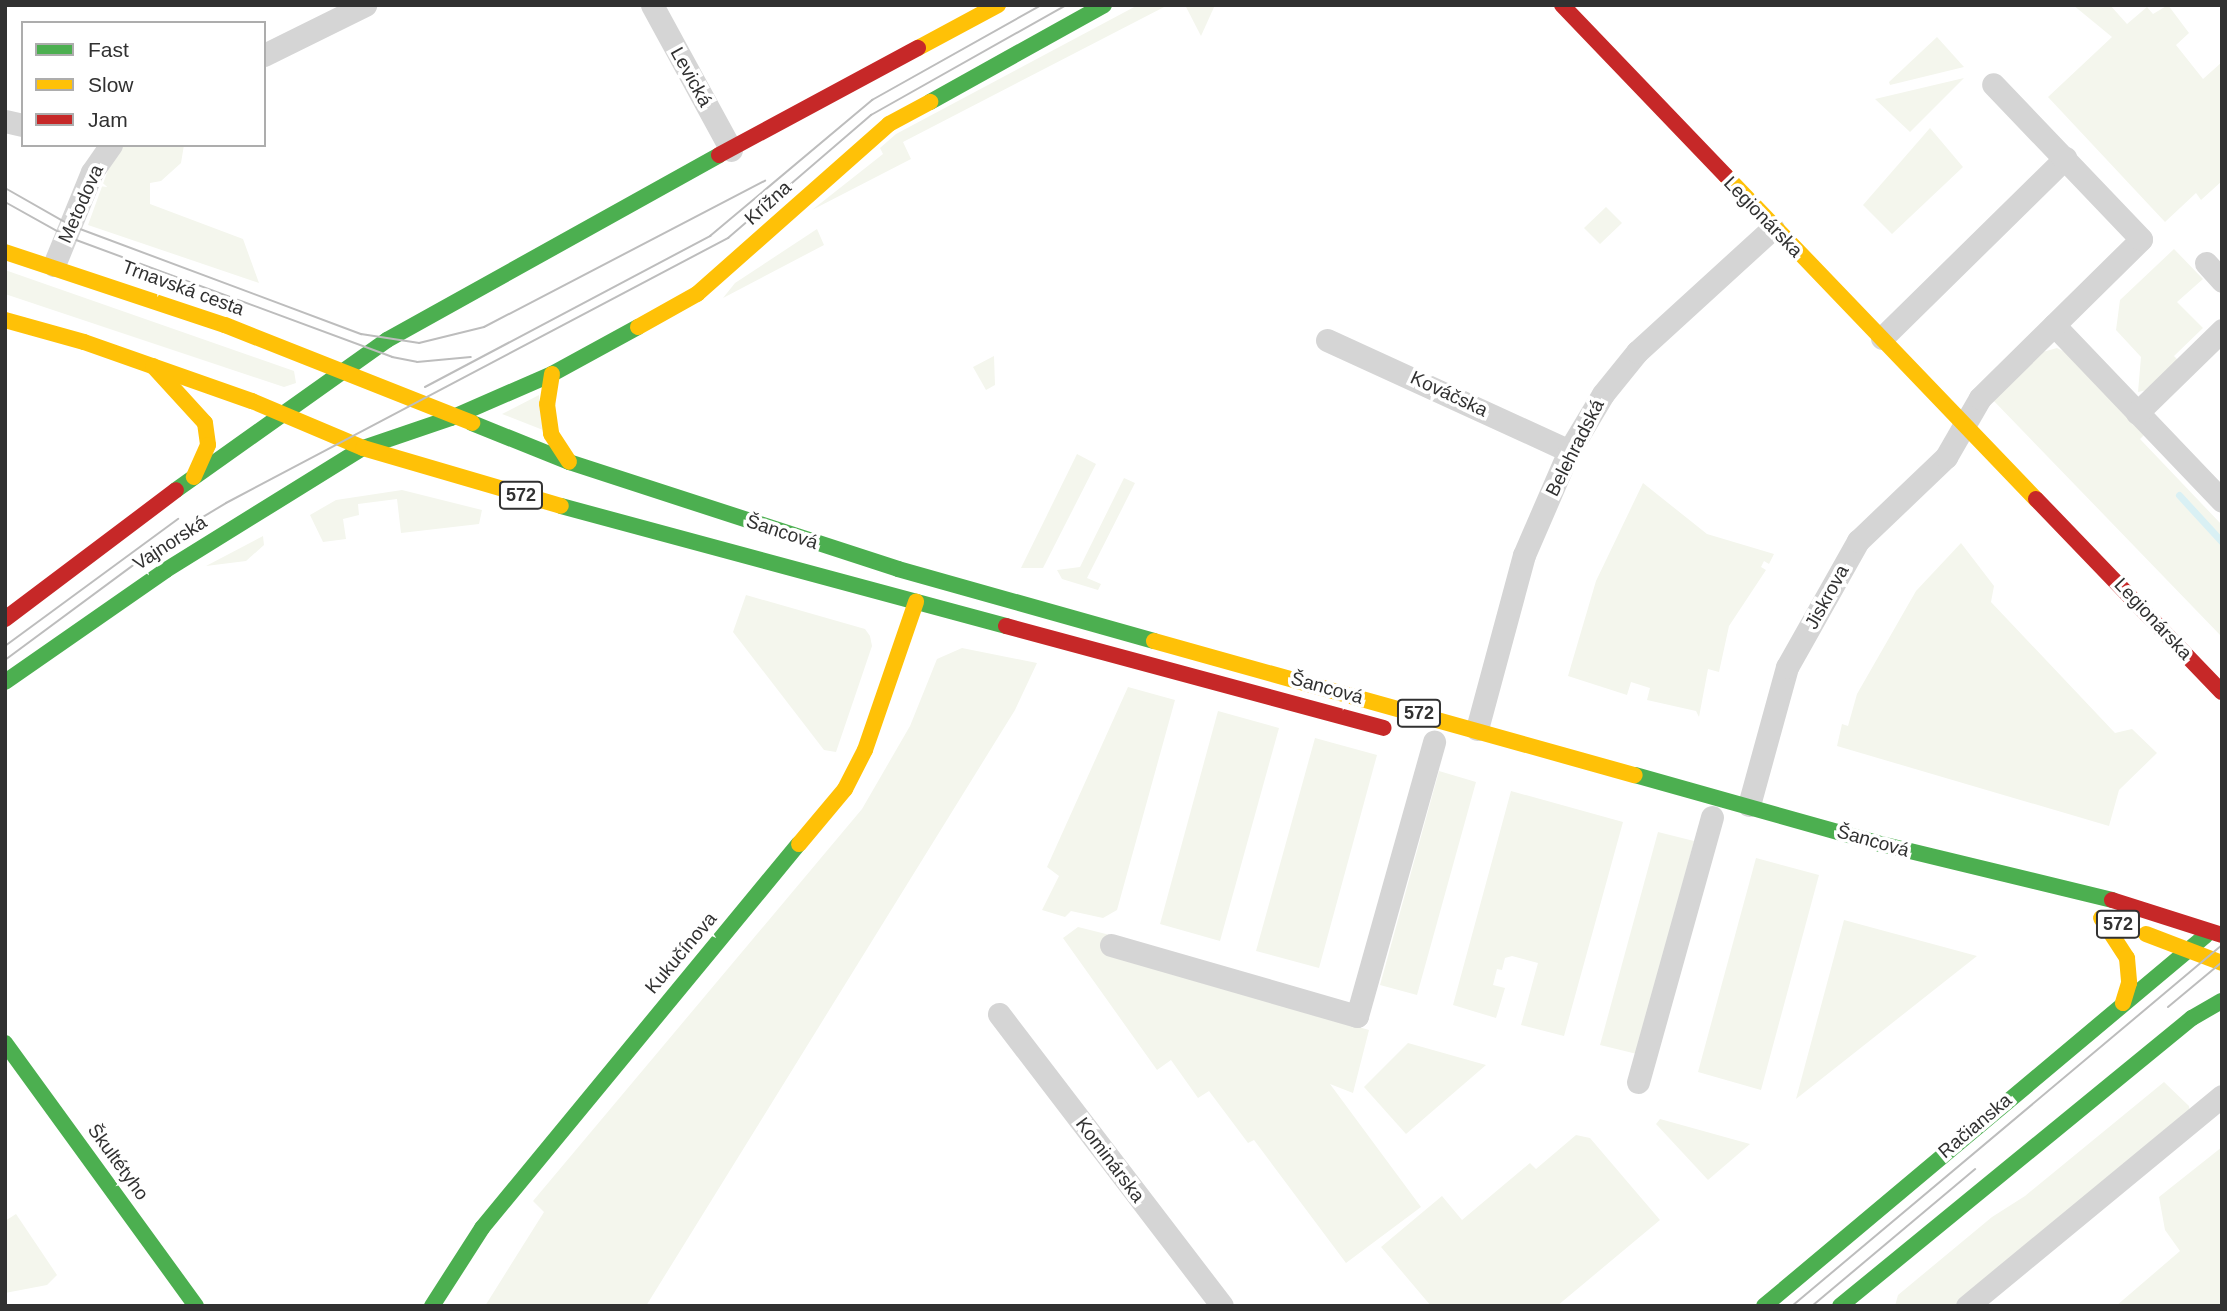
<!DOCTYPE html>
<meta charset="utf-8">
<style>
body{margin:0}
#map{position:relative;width:2227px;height:1311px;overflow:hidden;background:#fff;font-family:Helvetica,sans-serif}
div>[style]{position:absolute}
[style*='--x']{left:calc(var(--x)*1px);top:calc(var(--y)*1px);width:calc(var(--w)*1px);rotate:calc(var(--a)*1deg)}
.green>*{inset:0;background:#f4f6ed}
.stream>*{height:7px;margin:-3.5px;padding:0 3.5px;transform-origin:3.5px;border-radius:3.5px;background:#d9f0f4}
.street>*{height:23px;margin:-11.5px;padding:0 11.5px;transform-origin:11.5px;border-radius:11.5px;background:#d5d5d5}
.fast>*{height:16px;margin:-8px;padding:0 8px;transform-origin:8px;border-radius:8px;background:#4caf50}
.slow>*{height:16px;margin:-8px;padding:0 8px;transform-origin:8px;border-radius:8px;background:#ffc107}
.jam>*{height:16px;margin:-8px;padding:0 8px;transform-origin:8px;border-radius:8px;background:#c62828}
.tram>*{height:2px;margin:-1px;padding:0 1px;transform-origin:1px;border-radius:1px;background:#bdbdbd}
span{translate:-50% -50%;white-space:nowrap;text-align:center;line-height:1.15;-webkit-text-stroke:7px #fff;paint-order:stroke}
.shield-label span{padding:2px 5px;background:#fff;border:2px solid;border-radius:5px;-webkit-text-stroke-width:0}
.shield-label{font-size:18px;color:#313131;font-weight:700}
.street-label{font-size:19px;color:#313131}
.frame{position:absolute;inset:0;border:7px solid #313131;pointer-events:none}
.legend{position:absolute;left:21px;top:21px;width:245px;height:126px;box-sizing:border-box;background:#fff;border:2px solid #adadad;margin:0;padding:9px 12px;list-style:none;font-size:21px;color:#313131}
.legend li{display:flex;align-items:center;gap:14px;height:35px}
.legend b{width:35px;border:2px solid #adadad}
</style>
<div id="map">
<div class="green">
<div style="clip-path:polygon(1138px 5px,1168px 5px,903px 142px,911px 159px,812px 210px,883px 154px,880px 148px,896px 134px)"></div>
<div style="clip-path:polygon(1185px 5px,1215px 5px,1201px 36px)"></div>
<div style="clip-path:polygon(2073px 5px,2110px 5px,2127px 24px,2147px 7px,2153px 14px,2168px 5px,2189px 33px,2176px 45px,2203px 79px,2222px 62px,2222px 181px,2201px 200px,2196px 193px,2165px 222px,2048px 97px,2112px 37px)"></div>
<div style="clip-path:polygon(1937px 37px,1964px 67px,1890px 85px,1889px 82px)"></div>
<div style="clip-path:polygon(1964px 78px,1910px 132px,1875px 99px)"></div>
<div style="clip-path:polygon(1930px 128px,1963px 167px,1892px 234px,1863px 205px)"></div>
<div style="clip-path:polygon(123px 145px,184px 145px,181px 163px,161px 181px,150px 183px,150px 204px,243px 239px,259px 283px,88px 225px,108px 170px)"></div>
<div style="clip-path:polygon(1606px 207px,1622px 223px,1600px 244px,1584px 228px)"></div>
<div style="clip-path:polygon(817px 229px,824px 245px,723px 298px,735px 283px)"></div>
<div style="clip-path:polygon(2174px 249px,2203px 279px,2177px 302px,2203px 328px,2174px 356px,2180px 362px,2147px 390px,2138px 392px,2141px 357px,2116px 330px,2120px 300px)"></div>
<div style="clip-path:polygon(5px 270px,294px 371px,296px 383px,284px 387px,5px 294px)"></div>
<div style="clip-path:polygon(2057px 348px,2072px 356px,2145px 434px,2140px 439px,2222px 525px,2222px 637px,1991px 398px,2039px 353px)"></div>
<div style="clip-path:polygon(994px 356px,995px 385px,986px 390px,973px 367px)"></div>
<div style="clip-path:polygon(539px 395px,543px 430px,502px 414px)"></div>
<div style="clip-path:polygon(1077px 454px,1096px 464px,1043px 568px,1021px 568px)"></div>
<div style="clip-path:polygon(1124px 478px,1135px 483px,1087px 578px,1101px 584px,1098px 590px,1062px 579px,1057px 570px,1080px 567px)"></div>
<div style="clip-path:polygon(1643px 483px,1707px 534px,1774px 554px,1769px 564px,1764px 561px,1761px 567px,1766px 570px,1729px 626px,1719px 672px,1708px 669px,1699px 717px,1696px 711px,1647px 700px,1650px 688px,1631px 682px,1627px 695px,1568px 676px,1596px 581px)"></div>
<div style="clip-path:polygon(402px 490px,482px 510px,479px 524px,401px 533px,397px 499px,358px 504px,359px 515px,343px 519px,346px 539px,323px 542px,310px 515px,336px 500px)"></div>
<div style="clip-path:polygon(263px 536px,264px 545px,246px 561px,206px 566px)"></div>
<div style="clip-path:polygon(1961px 543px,1994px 586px,1991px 602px,2115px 733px,2132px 729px,2157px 753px,2119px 790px,2109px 826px,1837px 746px,1842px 724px,1848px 726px,1857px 694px,1916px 591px)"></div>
<div style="clip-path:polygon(746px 595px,865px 629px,870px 636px,872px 646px,836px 752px,824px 750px,733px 632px)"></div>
<div style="clip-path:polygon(962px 648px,1037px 663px,1015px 710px,646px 1306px,485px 1306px,544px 1212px,533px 1201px,862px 809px,910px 726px,937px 659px)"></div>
<div style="clip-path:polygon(1128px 687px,1175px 700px,1117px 910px,1103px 918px,1071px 911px,1065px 917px,1042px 910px,1059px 876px,1047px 867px)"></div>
<div style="clip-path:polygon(1218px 711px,1279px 728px,1220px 941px,1160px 924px)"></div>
<div style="clip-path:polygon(1315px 738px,1377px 755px,1319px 968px,1256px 951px)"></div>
<div style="clip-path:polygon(1439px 771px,1476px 782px,1417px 995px,1380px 985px)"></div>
<div style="clip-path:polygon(1511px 791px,1623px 822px,1564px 1036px,1521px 1025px,1538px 963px,1512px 956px,1505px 958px,1502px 970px,1497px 969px,1493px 985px,1505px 988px,1496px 1018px,1453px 1005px)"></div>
<div style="clip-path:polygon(1658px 832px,1694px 841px,1637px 1054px,1600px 1045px)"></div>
<div style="clip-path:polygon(1756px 858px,1819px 875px,1761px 1090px,1698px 1072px)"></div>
<div style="clip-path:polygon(1844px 920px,1977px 956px,1796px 1099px)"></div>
<div style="clip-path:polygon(1078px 927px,1110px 935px,1142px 965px,1369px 1030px,1353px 1093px,1330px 1084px,1421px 1207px,1346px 1263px,1254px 1140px,1248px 1143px,1209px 1091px,1198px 1098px,1171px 1060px,1157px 1070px,1063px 938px)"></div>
<div style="clip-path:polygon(1408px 1043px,1486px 1065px,1406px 1134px,1364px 1087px)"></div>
<div style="clip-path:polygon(2164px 1082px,2189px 1106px,2190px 1113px,1961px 1306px,1895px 1306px,1898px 1295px,1992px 1217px,2025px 1196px)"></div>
<div style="clip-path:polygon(1660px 1119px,1750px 1144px,1708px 1180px,1656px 1124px)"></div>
<div style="clip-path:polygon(1576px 1135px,1590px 1138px,1660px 1220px,1557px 1306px,1431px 1306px,1381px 1247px,1442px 1196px,1462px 1220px,1530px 1163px,1536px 1169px)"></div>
<div style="clip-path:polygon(2222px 1147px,2222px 1306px,2116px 1306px,2180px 1251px,2165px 1230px,2159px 1197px)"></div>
<div style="clip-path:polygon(16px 1214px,57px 1275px,47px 1285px,5px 1293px,5px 1221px)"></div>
</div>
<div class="stream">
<div style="--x:2179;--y:495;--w:64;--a:47.5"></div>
</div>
<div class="street">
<div style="--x:652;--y:5;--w:165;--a:61.4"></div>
<div style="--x:264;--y:55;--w:113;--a:-26.3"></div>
<div style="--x:5;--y:121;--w:18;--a:13"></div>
<div style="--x:2206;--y:263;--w:24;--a:48"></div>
<div style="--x:54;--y:265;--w:100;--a:-67.8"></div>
<div style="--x:92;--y:172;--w:33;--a:-55"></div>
<div style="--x:2054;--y:325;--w:243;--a:46.3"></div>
<div style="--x:1882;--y:338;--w:257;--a:-44.5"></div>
<div style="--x:1327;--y:340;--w:266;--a:24.6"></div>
<div style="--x:2137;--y:413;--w:119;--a:-44.3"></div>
<div style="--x:1477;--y:729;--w:180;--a:-74.9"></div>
<div style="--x:1524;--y:555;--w:113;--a:-66.6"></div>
<div style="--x:1569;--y:451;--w:66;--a:-59.2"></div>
<div style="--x:1603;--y:394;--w:54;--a:-51"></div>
<div style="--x:1637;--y:352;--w:184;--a:-42.4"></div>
<div style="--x:1749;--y:805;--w:143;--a:-74.6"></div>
<div style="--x:1787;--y:667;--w:145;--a:-60.6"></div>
<div style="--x:1858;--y:541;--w:122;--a:-43.7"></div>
<div style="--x:1946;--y:457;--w:68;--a:-60"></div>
<div style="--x:1980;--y:398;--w:226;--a:-44.6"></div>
<div style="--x:2141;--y:239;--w:214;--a:-133.7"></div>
<div style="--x:1111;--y:945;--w:256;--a:16.1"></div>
<div style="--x:1357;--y:1016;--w:285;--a:-74.3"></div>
<div style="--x:999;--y:1014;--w:367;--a:52.6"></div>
<div style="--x:1638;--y:1082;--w:275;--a:-74.4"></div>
<div style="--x:1967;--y:1306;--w:330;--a:-39.5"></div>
</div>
<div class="fast">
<div style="--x:930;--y:102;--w:199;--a:-29.1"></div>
<div style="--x:472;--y:423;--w:105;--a:21.9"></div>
<div style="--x:569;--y:462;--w:346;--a:18"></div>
<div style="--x:898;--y:569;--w:266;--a:15.7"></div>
<div style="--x:176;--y:490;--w:259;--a:-35.4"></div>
<div style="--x:387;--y:340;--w:380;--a:-29.1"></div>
<div style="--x:561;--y:506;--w:461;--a:15.1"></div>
<div style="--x:5;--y:682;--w:196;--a:-34.8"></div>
<div style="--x:166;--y:570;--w:232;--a:-31.8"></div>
<div style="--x:363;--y:448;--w:93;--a:-18.8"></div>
<div style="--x:451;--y:418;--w:110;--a:-23.5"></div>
<div style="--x:552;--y:374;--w:98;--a:-28.7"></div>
<div style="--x:1635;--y:775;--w:255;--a:15.7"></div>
<div style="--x:1881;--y:844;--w:238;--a:13.6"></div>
<div style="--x:5;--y:1043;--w:325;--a:54"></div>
<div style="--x:432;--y:1306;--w:93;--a:-57.3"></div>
<div style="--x:482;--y:1228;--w:498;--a:-50.5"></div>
<div style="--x:1764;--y:1306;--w:576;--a:-40"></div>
<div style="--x:1840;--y:1306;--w:455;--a:-39.3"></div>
<div style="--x:2192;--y:1018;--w:34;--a:-30"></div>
</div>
<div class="slow">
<div style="--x:918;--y:48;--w:91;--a:-28.3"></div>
<div style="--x:1726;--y:176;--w:448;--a:46.2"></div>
<div style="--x:5;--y:252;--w:232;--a:18.4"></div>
<div style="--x:225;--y:325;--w:266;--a:21.6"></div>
<div style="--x:5;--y:320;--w:82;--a:15.6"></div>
<div style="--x:84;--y:342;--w:178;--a:19.4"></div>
<div style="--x:252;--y:401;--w:121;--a:22.9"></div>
<div style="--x:363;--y:448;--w:206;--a:16.3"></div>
<div style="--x:638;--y:327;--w:68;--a:-29.2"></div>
<div style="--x:697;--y:294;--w:256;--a:-41.5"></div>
<div style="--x:889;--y:124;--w:47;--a:-28.2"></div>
<div style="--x:153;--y:366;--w:77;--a:47.6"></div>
<div style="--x:205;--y:423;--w:22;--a:82"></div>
<div style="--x:208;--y:445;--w:35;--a:114"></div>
<div style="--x:552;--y:374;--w:30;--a:99"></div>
<div style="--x:547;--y:404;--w:30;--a:82"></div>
<div style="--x:551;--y:434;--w:33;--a:57"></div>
<div style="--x:1154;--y:641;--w:499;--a:15.6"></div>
<div style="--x:799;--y:844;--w:72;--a:-50.1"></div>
<div style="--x:845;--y:789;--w:44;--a:-62.9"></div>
<div style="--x:865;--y:750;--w:157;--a:-71"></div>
<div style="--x:2101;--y:918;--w:48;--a:57"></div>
<div style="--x:2127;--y:958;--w:25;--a:85"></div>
<div style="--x:2129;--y:983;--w:21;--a:107"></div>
<div style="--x:2146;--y:934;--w:81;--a:20.9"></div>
</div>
<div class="jam">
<div style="--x:1562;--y:5;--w:237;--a:46.2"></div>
<div style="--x:719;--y:155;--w:226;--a:-28.3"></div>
<div style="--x:2036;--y:499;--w:268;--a:46.1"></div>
<div style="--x:5;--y:619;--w:214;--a:-37"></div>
<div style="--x:1006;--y:626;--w:391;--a:15.1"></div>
<div style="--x:2112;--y:900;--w:115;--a:17.7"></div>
</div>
<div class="tram">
<div style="--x:5;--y:188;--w:77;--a:29.6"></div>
<div style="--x:72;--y:226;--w:309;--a:20.5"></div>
<div style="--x:361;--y:334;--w:59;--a:8.8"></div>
<div style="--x:419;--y:343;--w:67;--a:-13.8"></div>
<div style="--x:484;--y:327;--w:317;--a:-27.5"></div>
<div style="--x:5;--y:202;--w:72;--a:29.1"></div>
<div style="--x:68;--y:237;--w:346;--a:20.3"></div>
<div style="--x:392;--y:357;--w:25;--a:11"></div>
<div style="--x:417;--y:362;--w:54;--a:-5.3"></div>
<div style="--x:425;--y:387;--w:323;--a:-27.9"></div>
<div style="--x:710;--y:236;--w:212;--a:-40"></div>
<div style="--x:872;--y:100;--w:194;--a:-29.3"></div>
<div style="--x:5;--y:646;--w:215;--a:-36.3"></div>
<div style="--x:5;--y:660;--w:215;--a:-36.5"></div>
<div style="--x:178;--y:532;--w:56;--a:-31.1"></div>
<div style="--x:226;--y:503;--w:568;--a:-27.83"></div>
<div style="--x:728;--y:238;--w:189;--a:-40.7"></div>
<div style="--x:871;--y:115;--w:224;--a:-29.4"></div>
<div style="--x:2168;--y:1007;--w:70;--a:-39.8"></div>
<div style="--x:1792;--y:1306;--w:561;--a:-40.01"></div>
<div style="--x:1812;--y:1306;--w:213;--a:-40"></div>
</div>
<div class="shield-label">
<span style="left:521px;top:495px">572</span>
<span style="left:1419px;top:713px">572</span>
<span style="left:2118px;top:924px">572</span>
</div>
<div class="street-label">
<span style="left:691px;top:77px;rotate:61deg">Levická</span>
<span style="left:768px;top:203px;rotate:-42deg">Krížna</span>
<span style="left:81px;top:204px;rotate:-66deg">Metodova</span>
<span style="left:1763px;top:217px;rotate:46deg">Legionárska</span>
<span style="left:183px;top:288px;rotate:20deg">Trnavská cesta</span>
<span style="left:1449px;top:394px;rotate:25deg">Kováčska</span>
<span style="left:1575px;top:448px;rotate:-63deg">Belehradská</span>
<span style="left:782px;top:532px;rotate:18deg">Šancová</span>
<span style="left:170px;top:543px;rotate:-33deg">Vajnorská</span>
<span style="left:1827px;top:597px;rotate:-61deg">Jiskrova</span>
<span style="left:2153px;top:619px;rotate:47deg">Legionárska</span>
<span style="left:1327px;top:688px;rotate:16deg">Šancová</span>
<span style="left:1873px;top:841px;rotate:16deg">Šancová</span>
<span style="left:681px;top:953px;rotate:-50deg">Kukučínova</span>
<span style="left:1975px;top:1126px;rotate:-40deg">Račianska</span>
<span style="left:1110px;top:1160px;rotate:53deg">Kominárska</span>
<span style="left:118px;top:1162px;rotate:54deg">Škultétyho</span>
</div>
<div class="frame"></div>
<ul class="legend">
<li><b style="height:9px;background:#4caf50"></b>Fast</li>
<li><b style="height:9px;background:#ffc107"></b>Slow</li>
<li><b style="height:9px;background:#c62828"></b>Jam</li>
</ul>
</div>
